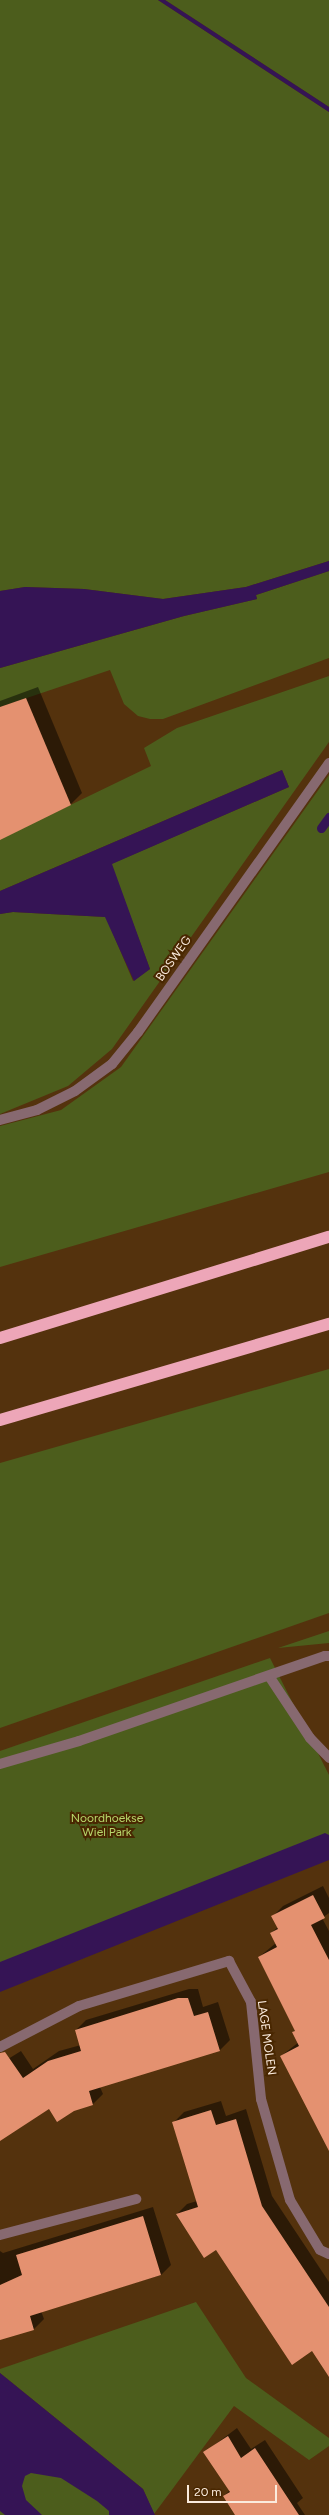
<!DOCTYPE html>
<style>
body{margin:0}
#map{position:relative;width:329px;height:2515px;overflow:hidden;background:#54320d;font-family:Figtree,sans-serif}
div>[style]{position:absolute}
[style*='--x']{left:calc(var(--x)*1px);top:calc(var(--y)*1px);width:calc(var(--w)*1px);rotate:calc(var(--a)*1deg)}
.green>*{inset:0;background:#4c5d1c}
.water>*{inset:0;background:#351455}
.shadow>*{inset:0;background:#0007}
.stream>*{height:9px;margin:-4.5px;padding:0 4.5px;transform-origin:4.5px;border-radius:4.5px;background:#351455}
.building>*{inset:0;background:#e49170}
.street>*{height:10px;margin:-5px;padding:0 5px;transform-origin:5px;border-radius:5px;background:#876970}
.highway>*{height:12px;margin:-6px;padding:0 6px;transform-origin:6px;border-radius:6px;background:#eda6b8}
span{translate:-50% -50%;white-space:nowrap;text-align:center;line-height:1.15;-webkit-text-stroke:4px #492701;paint-order:stroke}
.street-label{font-size:12px;color:#fbebdd}
.park-label{font-size:12px;color:#b8d76b}
.scale{position:absolute;left:187px;top:2485px;width:90px;height:18px;box-sizing:border-box;border:2px solid #fbebdd;border-top:0;padding-left:5px;font-size:12px;line-height:14px;white-space:nowrap;color:#fbebdd;-webkit-text-stroke:3px #492701;paint-order:stroke}
</style>
<div id="map">
<div class="green">
<div style="clip-path:polygon(0 0,158px 0,329px 112px,329px 561px,246px 587px,163px 599px,84px 589px,25px 587px,0 591px)"></div>
<div style="clip-path:polygon(165px 0,329px 0,329px 107px)"></div>
<div style="clip-path:polygon(329px 571px,329px 658px,163px 719px,150px 719px,138px 716px,124px 704px,110px 670px,0 707px,0 668px,184px 616px,257px 599px,256px 595px)"></div>
<div style="clip-path:polygon(329px 676px,329px 742px,112px 1049px,68px 1086px,0 1114px,0 914px,13px 912px,106px 917px,133px 981px,150px 969px,111px 864px,289px 787px,282px 770px,0 891px,0 839px,151px 766px,144px 748px,177px 728px)"></div>
<div style="clip-path:polygon(329px 775px,329px 1172px,0 1267px,0 1126px,61px 1110px,121px 1067px)"></div>
<div style="clip-path:polygon(329px 1369px,329px 1613px,0 1728px,0 1463px)"></div>
<div style="clip-path:polygon(329px 1631px,329px 1643px,278px 1648px)"></div>
<div style="clip-path:polygon(270px 1658px,329px 1775px,329px 1853px,0 1981px,0 1751px)"></div>
<div style="clip-path:polygon(196px 2302px,246px 2378px,329px 2438px,329px 2446px,309px 2460px,234px 2406px,154px 2514px,143px 2489px,0 2373px,0 2369px)"></div>
<div style="clip-path:polygon(0 2421px,135px 2515px,0 2515px)"></div>
</div>
<div class="water">
<div style="clip-path:polygon(158px 0,165px 0,329px 107px,329px 112px)"></div>
<div style="clip-path:polygon(329px 561px,329px 571px,256px 595px,257px 599px,184px 616px,0 668px,0 591px,25px 587px,84px 589px,163px 599px,246px 587px)"></div>
<div style="clip-path:polygon(282px 770px,289px 787px,112px 864px,150px 969px,134px 981px,105px 917px,13px 912px,0 914px,0 891px)"></div>
<div style="clip-path:polygon(325px 1833px,329px 1835px,329px 1860px,0 1992px,0 1962px)"></div>
<div style="clip-path:polygon(0 2373px,143px 2489px,155px 2515px,109px 2515px,109px 2511px,97px 2501px,61px 2478px,31px 2473px,25px 2476px,22px 2486px,26px 2500px,42px 2515px,5px 2515px,0 2511px)"></div>
</div>
<div class="shadow">
<div style="clip-path:polygon(38px 687px,82px 793px,70px 805px,0 837px,0 701px)"></div>
<div style="clip-path:polygon(323px 1886px,329px 1898px,329px 1913px,322px 1918px,329px 1931px,329px 2149px,281px 2056px,299px 2042px,293px 2032px,296px 2030px,259px 1957px,276px 1943px,271px 1933px,278px 1927px,273px 1916px,283px 1906px)"></div>
<div style="clip-path:polygon(189px 1989px,198px 1989px,203px 2007px,218px 2002px,230px 2040px,220px 2050px,100px 2087px,103px 2094px,93px 2104px,49px 2108px,0 2140px,0 2064px,21px 2051px,33px 2069px,59px 2051px,81px 2045px,76px 2030px,86px 2020px)"></div>
<div style="clip-path:polygon(221px 2101px,226px 2116px,246px 2109px,272px 2196px,329px 2282px,329px 2375px,313px 2350px,217px 2249px,177px 2214px,187px 2204px,197px 2201px,174px 2122px,184px 2112px)"></div>
<div style="clip-path:polygon(153px 2207px,171px 2265px,161px 2275px,41px 2311px,44px 2319px,34px 2329px,0 2339px,0 2251px,3px 2253px)"></div>
<div style="clip-path:polygon(237px 2428px,251px 2449px,265px 2440px,303px 2498px,297px 2503px,305px 2515px,237px 2515px,224px 2496px,230px 2490px,205px 2452px)"></div>
</div>
<div class="stream">
<div style="--x:321;--y:828;--w:14;--a:-54"></div>
</div>
<div class="building">
<div style="clip-path:polygon(26px 698px,71px 805px,0 840px,0 707px)"></div>
<div style="clip-path:polygon(313px 1895px,325px 1918px,311px 1925px,329px 1960px,329px 2151px,280px 2056px,299px 2046px,292px 2032px,295px 2031px,258px 1957px,277px 1947px,270px 1933px,278px 1929px,271px 1916px)"></div>
<div style="clip-path:polygon(178px 1998px,188px 1998px,194px 2016px,208px 2012px,220px 2051px,89px 2091px,93px 2105px,74px 2111px,57px 2122px,49px 2109px,0 2141px,0 2053px,5px 2052px,23px 2078px,48px 2061px,81px 2051px,75px 2030px)"></div>
<div style="clip-path:polygon(211px 2110px,216px 2125px,236px 2119px,262px 2206px,329px 2307px,329px 2377px,312px 2351px,292px 2365px,216px 2250px,204px 2258px,176px 2214px,198px 2207px,172px 2122px)"></div>
<div style="clip-path:polygon(143px 2216px,161px 2275px,30px 2316px,34px 2330px,0 2340px,0 2285px,22px 2275px,16px 2255px)"></div>
<div style="clip-path:polygon(228px 2436px,241px 2458px,255px 2448px,299px 2515px,235px 2515px,223px 2496px,230px 2492px,203px 2452px)"></div>
</div>
<div class="street">
<div style="--x:0;--y:1120;--w:38;--a:-15"></div>
<div style="--x:37;--y:1110;--w:42;--a:-26.6"></div>
<div style="--x:75;--y:1091;--w:46;--a:-36.1"></div>
<div style="--x:112;--y:1064;--w:41;--a:-50.9"></div>
<div style="--x:138;--y:1032;--w:330;--a:-54.6"></div>
<div style="--x:269;--y:1676;--w:74;--a:56.5"></div>
<div style="--x:310;--y:1738;--w:28;--a:46"></div>
<div style="--x:0;--y:1764;--w:82;--a:-16.2"></div>
<div style="--x:79;--y:1741;--w:260;--a:-19.1"></div>
<div style="--x:325;--y:1656;--w:4;--a:0"></div>
<div style="--x:0;--y:2047;--w:89;--a:-27.4"></div>
<div style="--x:79;--y:2006;--w:157;--a:-16.7"></div>
<div style="--x:229;--y:1961;--w:47;--a:61.8"></div>
<div style="--x:251;--y:2002;--w:98;--a:84.1"></div>
<div style="--x:261;--y:2099;--w:105;--a:74"></div>
<div style="--x:290;--y:2200;--w:58;--a:59"></div>
<div style="--x:320;--y:2250;--w:10;--a:24"></div>
<div style="--x:0;--y:2235;--w:141;--a:-14.8"></div>
</div>
<div class="highway">
<div style="--x:0;--y:1338;--w:344;--a:-17.1"></div>
<div style="--x:0;--y:1420;--w:343;--a:-16.3"></div>
</div>
<div class="street-label">
<span style="left:174px;top:959px;rotate:-55deg">BOSWEG</span>
<span style="left:266px;top:2038px;rotate:82deg">LAGE MOLEN</span>
</div>
<div class="park-label">
<span style="left:107px;top:1826px">Noordhoekse<br>Wiel Park</span>
</div>
<div class="scale">20 m</div>
</div>
